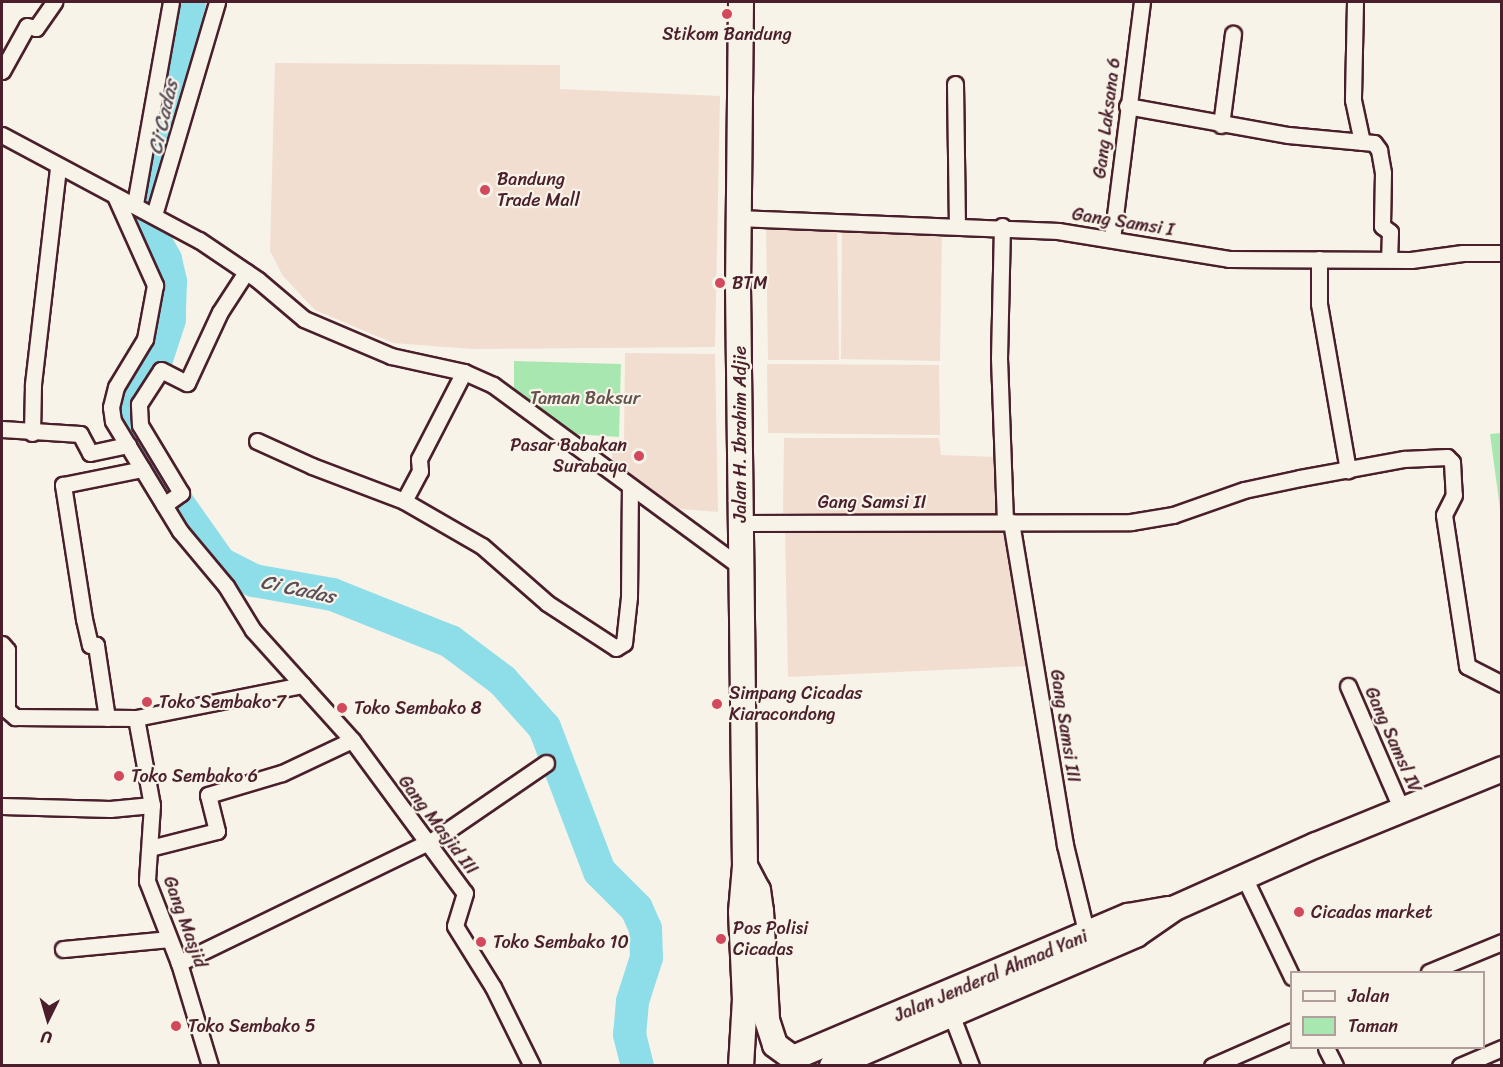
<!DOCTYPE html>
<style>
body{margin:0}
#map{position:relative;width:1503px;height:1067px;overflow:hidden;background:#f7f3e8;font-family:Sriracha,sans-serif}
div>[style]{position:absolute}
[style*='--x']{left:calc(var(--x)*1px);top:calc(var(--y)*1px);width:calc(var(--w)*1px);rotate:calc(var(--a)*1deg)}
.built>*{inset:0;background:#f1ded0}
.green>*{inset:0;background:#a8e8b0}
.river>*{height:33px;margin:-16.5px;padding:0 16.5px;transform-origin:16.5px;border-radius:16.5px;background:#8edeea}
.roads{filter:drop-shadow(2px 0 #4a1f2b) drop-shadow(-2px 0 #4a1f2b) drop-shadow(0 2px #4a1f2b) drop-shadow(0 -2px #4a1f2b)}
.street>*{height:15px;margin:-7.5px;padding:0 7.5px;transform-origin:7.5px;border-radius:7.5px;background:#f7f3e8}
.primary>*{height:24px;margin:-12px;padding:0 12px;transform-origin:12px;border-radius:12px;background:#f7f3e8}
.dots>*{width:16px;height:16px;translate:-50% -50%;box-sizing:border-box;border:3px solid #f7f3e8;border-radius:50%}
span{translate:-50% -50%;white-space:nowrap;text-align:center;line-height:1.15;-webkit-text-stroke:4.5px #f7f3e8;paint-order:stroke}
.poi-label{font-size:18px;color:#4a1f2b}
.left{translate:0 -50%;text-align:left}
.right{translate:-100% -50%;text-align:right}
.street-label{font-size:18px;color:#4a1f2b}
.park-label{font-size:18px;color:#62514c}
.water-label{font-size:20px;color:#5b4f5b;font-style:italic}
.frame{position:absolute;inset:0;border:3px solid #4a1f2b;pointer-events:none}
.legend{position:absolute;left:1290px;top:971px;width:195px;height:78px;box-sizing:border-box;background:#f7f3e8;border:2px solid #b29e9c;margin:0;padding:8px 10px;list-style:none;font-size:18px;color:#4a1f2b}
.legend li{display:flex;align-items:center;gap:12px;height:30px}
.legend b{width:30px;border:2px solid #b29e9c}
.north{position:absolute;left:18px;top:989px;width:60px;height:60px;-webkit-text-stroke:4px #f7f3e8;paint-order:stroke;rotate:185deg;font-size:16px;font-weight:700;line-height:24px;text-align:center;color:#4a1f2b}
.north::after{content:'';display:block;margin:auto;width:21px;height:27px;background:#4a1f2b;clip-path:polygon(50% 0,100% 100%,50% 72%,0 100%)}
</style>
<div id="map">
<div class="built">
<div style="clip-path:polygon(275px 63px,560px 65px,560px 89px,720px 96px,715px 347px,472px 349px,393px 343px,315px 310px,283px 276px,270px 251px)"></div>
<div style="clip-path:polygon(766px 225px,837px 225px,839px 360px,768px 360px)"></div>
<div style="clip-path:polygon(842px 226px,942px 227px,940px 361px,841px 359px)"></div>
<div style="clip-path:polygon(625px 353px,715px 354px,718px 512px,669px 508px,612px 458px,613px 443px,624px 441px)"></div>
<div style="clip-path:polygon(767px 364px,939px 365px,940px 435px,768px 433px)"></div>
<div style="clip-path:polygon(784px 438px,939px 438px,941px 455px,997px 457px,995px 520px,783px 513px)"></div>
<div style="clip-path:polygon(1008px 527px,1030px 666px,788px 677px,785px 530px)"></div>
</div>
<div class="green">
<div style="clip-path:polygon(514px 361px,621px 364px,619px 437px,573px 434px,514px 388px)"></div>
<div style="clip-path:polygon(1501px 433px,1502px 433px,1501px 516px,1490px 434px)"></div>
</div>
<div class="river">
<div style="--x:189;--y:2;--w:219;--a:102.6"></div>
<div style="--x:141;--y:216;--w:49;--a:60.8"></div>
<div style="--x:165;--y:259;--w:23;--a:77"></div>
<div style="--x:170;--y:281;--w:38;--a:92"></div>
<div style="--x:169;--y:319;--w:48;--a:108.1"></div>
<div style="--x:154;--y:365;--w:47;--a:125.4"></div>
<div style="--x:127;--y:403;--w:28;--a:75"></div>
<div style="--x:134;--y:430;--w:67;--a:60.4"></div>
<div style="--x:167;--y:488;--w:92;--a:54.8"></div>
<div style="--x:220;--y:563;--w:37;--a:27"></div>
<div style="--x:253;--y:580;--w:80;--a:10"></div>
<div style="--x:332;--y:594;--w:127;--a:21.7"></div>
<div style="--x:450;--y:641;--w:65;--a:36.9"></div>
<div style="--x:502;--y:680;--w:63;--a:48.2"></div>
<div style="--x:544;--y:727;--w:154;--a:69.1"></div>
<div style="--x:599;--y:871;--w:52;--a:45"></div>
<div style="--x:636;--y:908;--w:22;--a:66"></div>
<div style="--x:645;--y:928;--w:29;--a:88"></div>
<div style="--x:646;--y:957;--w:46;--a:107.7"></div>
<div style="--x:632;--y:1001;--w:33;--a:95"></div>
<div style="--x:629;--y:1034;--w:33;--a:76"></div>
</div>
<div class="roads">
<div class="street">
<div style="--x:1355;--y:2;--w:98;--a:91.2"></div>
<div style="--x:1353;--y:100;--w:43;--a:77.9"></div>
<div style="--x:2;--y:71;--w:51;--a:-60.9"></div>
<div style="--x:27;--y:26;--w:9;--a:13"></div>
<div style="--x:36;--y:28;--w:32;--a:-55"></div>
<div style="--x:955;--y:84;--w:141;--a:89.2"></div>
<div style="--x:1127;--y:106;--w:164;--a:10.2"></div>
<div style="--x:1288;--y:135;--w:86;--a:5.3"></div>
<div style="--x:1374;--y:143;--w:9;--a:54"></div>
<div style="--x:1379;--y:150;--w:23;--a:80"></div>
<div style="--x:1383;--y:173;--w:53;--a:91.1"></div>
<div style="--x:1382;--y:226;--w:10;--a:37"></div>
<div style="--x:1390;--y:232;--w:27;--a:92"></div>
<div style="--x:1221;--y:125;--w:92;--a:-82.5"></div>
<div style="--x:2;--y:135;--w:223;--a:28.1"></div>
<div style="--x:199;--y:240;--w:71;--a:34.1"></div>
<div style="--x:258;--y:280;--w:60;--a:40.3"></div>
<div style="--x:304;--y:319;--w:95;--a:23"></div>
<div style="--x:391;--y:356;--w:75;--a:12.4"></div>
<div style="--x:464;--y:372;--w:32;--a:24"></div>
<div style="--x:493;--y:385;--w:308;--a:36.3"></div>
<div style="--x:115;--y:196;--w:98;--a:65.8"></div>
<div style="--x:155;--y:285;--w:55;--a:100.5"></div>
<div style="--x:145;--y:339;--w:56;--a:121.1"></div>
<div style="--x:116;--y:387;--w:21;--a:104"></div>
<div style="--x:111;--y:407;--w:14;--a:82"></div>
<div style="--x:113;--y:421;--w:129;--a:58.7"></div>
<div style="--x:180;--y:531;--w:72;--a:50.1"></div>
<div style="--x:226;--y:586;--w:52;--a:58.5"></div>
<div style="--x:253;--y:630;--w:148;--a:48"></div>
<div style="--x:352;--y:740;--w:190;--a:53.6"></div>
<div style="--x:465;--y:893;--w:34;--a:107"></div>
<div style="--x:455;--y:926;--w:72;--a:58.1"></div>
<div style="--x:493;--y:987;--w:88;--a:63.7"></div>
<div style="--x:135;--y:204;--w:205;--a:-79.9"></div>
<div style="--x:154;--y:215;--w:222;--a:-73.5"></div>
<div style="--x:738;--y:218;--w:320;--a:2.3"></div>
<div style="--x:1058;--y:231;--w:173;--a:9.3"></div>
<div style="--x:1229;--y:259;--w:182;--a:0.3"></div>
<div style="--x:1411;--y:260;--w:52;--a:-7.7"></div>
<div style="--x:1463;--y:253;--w:39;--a:0"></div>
<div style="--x:1002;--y:226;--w:132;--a:91.3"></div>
<div style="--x:999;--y:358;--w:164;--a:87.9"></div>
<div style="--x:1112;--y:239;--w:239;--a:-82.8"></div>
<div style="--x:1319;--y:259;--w:45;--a:90"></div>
<div style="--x:1319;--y:304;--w:169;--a:80.1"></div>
<div style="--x:2;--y:429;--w:78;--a:3.7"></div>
<div style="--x:80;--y:434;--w:21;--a:62"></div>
<div style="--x:90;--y:453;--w:39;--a:-12"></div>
<div style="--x:32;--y:433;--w:49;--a:-88.8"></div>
<div style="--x:33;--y:384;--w:218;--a:-83.4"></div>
<div style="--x:257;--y:441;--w:60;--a:24.4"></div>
<div style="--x:312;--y:466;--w:98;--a:20.8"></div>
<div style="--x:404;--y:501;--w:90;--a:30"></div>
<div style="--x:482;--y:546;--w:86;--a:41.2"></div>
<div style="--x:547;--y:603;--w:82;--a:33.1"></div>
<div style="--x:616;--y:648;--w:9;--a:-32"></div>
<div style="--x:624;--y:643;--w:46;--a:-83.8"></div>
<div style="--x:629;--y:597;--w:111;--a:-89.5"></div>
<div style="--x:404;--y:501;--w:34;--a:-62"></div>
<div style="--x:420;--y:471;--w:12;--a:-95"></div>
<div style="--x:419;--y:459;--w:98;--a:-62.7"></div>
<div style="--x:164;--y:505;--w:21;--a:-35"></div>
<div style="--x:181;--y:493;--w:79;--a:-121.1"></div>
<div style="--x:140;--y:425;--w:21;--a:-93"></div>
<div style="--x:139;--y:404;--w:40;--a:-57.1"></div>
<div style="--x:161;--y:370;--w:29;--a:27"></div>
<div style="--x:187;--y:383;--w:78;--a:-65.1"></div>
<div style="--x:220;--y:312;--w:48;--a:-57"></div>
<div style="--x:1011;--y:522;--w:327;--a:80.5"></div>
<div style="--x:1065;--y:845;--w:93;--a:76.3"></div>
<div style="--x:740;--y:523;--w:391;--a:-0.1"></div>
<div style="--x:1131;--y:522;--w:43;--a:-9.5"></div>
<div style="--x:1173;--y:515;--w:75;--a:-19.4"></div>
<div style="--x:1244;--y:490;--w:57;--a:-12.1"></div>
<div style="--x:1300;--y:478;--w:106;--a:-10.4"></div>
<div style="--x:1404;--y:459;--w:43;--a:-2.7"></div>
<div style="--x:1447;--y:457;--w:7;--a:45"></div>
<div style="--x:1452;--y:462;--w:33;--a:87"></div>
<div style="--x:1454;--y:495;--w:22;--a:117"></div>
<div style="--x:1444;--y:515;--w:153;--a:81.3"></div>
<div style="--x:1467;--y:666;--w:39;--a:27"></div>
<div style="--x:2;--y:644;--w:8;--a:50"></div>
<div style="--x:7;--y:650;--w:60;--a:90"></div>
<div style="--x:7;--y:710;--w:11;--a:41"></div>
<div style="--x:15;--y:717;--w:121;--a:0.5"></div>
<div style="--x:136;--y:718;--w:170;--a:-11.2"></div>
<div style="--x:1348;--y:686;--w:135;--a:66.5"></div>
<div style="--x:107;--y:718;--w:74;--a:-98.6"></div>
<div style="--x:96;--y:645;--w:6;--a:180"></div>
<div style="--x:90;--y:645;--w:27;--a:-103"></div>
<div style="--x:84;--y:619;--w:136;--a:-98.9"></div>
<div style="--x:63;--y:485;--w:81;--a:-11.4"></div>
<div style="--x:136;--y:718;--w:88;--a:79.6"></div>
<div style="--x:152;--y:805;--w:76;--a:93.8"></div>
<div style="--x:147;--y:881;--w:88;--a:68.7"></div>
<div style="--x:179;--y:963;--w:108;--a:73.2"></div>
<div style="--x:2;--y:806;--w:108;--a:1.6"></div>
<div style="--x:110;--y:809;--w:42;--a:-5.4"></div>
<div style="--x:150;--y:848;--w:69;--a:-14.2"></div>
<div style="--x:217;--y:831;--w:37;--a:-104"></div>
<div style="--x:208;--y:795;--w:77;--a:-16.6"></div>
<div style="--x:282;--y:773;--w:77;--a:-25.2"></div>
<div style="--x:1244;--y:877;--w:111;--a:64.4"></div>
<div style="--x:63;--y:949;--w:105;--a:-5.4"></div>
<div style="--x:179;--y:963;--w:288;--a:-25.9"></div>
<div style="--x:438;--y:837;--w:131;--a:-34.4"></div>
<div style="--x:1429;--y:972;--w:79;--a:-22.3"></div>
<div style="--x:951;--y:1014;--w:56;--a:69"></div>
<div style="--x:1326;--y:1048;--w:20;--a:63"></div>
<div style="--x:1212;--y:1066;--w:87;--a:-23.6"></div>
<div style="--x:1460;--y:1066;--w:46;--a:-23.2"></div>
</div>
<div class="primary">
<div style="--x:741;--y:2;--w:284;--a:90.6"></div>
<div style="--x:738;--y:286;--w:580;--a:89.31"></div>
<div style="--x:745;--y:866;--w:46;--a:95"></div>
<div style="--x:741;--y:912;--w:87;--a:87.4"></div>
<div style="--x:745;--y:999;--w:67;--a:93.4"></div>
<div style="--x:745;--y:866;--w:27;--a:62"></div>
<div style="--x:758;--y:890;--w:21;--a:82"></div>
<div style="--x:761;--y:911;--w:109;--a:86.8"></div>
<div style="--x:767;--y:1020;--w:26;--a:72"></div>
<div style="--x:775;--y:1045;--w:22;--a:36"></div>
<div style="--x:793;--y:1058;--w:364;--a:-23"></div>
<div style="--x:1128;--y:916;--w:42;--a:-9.7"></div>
<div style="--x:832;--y:1066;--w:331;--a:-23.3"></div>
<div style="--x:1136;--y:935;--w:47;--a:-34.7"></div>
<div style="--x:1175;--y:908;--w:154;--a:-24.1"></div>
<div style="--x:1316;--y:845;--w:201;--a:-22.2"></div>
</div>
</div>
<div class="dots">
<div style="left:727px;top:14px;background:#d1495b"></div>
<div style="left:485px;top:190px;background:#d1495b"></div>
<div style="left:720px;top:283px;background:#d1495b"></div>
<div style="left:639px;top:456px;background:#d1495b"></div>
<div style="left:147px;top:702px;background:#d1495b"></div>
<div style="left:717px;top:704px;background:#d1495b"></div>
<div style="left:342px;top:708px;background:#d1495b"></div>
<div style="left:119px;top:776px;background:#d1495b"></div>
<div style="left:1299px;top:912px;background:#d1495b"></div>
<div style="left:721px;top:939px;background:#d1495b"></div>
<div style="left:481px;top:942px;background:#d1495b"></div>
<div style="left:176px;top:1026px;background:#d1495b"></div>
</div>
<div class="poi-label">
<span style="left:727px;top:34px">Stikom Bandung</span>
<span class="left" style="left:497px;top:190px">Bandung<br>Trade Mall</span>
<span class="left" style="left:732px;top:283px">BTM</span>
<span class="right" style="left:627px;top:456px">Pasar Babakan<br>Surabaya</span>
<span class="left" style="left:729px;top:704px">Simpang Cicadas<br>Kiaracondong</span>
<span class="left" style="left:159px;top:702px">Toko Sembako 7</span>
<span class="left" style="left:354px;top:708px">Toko Sembako 8</span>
<span class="left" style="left:131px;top:776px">Toko Sembako 6</span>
<span class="left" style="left:1311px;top:912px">Cicadas market</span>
<span class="left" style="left:733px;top:939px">Pos Polisi<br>Cicadas</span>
<span class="left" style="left:493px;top:942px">Toko Sembako 10</span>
<span class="left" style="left:188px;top:1026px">Toko Sembako 5</span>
</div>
<div class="street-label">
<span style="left:1107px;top:118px;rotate:-83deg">Gang Laksana 6</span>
<span style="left:1123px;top:222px;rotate:9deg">Gang Samsi I</span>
<span style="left:740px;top:434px;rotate:-90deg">Jalan H. Ibrahim Adjie</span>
<span style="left:872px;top:502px">Gang Samsi II</span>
<span style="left:1065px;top:726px;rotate:81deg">Gang Samsi III</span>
<span style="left:1393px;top:740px;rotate:66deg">Gang Samsl IV</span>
<span style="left:438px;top:825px;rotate:53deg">Gang Masjid III</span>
<span style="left:185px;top:922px;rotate:70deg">Gang Masjid</span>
<span style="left:991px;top:976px;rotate:-23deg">Jalan Jenderal Ahmad Yani</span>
</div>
<div class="park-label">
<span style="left:585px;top:398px">Taman Baksur</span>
</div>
<div class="water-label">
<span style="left:163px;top:117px;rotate:-77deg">Ci Cadas</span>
<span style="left:298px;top:589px;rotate:12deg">Ci Cadas</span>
</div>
<div class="frame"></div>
<ul class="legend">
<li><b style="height:8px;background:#f7f3e8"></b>Jalan</li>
<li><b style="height:16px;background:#a8e8b0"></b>Taman</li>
</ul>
<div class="north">U</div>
</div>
